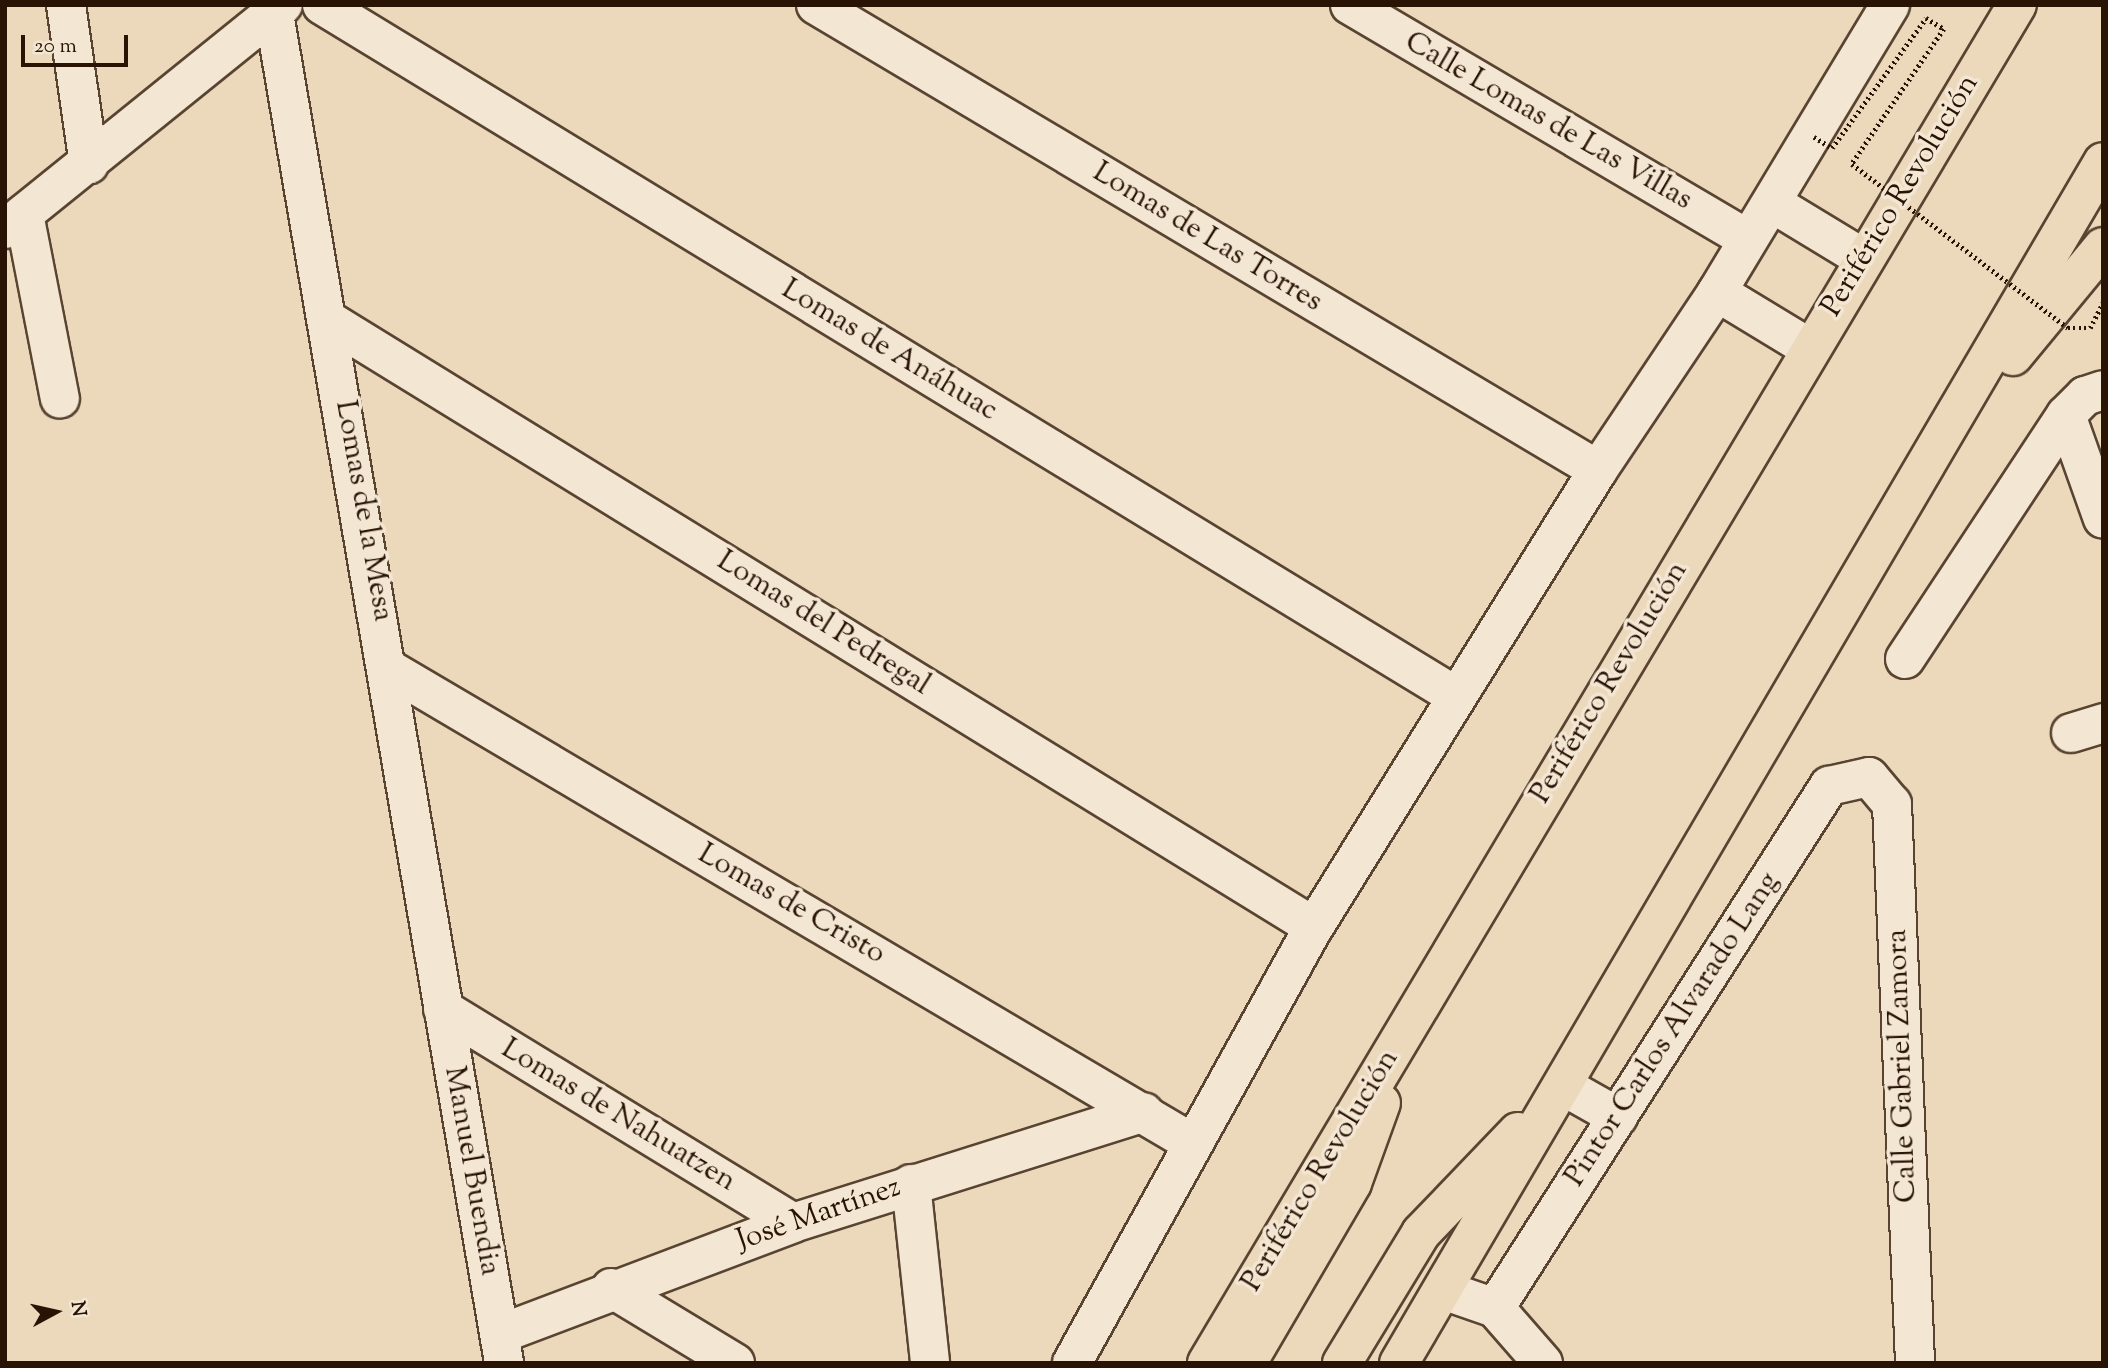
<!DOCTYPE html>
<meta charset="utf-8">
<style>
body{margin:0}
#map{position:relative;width:2108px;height:1368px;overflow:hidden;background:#ecd8bb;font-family:"Sorts Mill Goudy",serif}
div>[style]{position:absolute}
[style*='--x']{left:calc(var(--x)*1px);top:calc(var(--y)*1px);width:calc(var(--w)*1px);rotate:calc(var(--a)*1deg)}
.roads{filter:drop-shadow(2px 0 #594432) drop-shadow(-2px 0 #594432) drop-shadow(0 2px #594432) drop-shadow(0 -2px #594432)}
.minor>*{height:38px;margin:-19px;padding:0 19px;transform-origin:19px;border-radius:19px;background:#f3e6d3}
.highway>*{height:38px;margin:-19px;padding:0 19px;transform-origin:19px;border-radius:19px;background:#ecd8bb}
.path-bridge>*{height:4.5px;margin-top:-2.25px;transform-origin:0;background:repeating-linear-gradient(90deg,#281305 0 2px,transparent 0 5.5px)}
span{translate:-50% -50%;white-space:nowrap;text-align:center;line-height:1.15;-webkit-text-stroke:7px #f3e6d3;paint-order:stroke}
.street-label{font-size:30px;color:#281305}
.frame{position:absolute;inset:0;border:7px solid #281305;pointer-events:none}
.north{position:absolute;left:21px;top:1277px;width:70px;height:70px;-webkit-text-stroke:5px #f3e6d3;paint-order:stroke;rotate:82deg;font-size:19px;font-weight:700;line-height:28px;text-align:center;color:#281305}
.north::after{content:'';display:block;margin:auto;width:24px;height:32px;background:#281305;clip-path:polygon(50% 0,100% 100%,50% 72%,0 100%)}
.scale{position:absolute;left:21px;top:35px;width:107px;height:32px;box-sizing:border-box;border:4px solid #281305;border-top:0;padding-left:9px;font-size:21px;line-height:24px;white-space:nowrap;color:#281305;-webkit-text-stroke:5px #f3e6d3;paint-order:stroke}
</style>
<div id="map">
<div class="roads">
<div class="minor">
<div style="--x:66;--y:5;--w:161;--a:81.8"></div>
<div style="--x:322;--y:5;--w:1328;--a:31.36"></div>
<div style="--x:816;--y:5;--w:910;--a:30.74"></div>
<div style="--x:1350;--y:5;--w:459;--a:30.5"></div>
<div style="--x:274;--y:14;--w:1368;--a:80.32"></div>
<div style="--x:1772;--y:203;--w:108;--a:31.3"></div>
<div style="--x:24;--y:214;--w:188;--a:79"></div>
<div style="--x:5;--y:229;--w:357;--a:-38.9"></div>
<div style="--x:1717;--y:292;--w:108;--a:31.3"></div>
<div style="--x:331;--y:322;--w:1154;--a:31.61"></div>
<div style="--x:2066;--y:415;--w:110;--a:70.4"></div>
<div style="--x:1905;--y:659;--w:292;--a:-56.6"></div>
<div style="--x:2066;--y:415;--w:27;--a:-45"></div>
<div style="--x:2085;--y:396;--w:19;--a:-18"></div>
<div style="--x:389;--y:669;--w:932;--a:30.55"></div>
<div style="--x:2071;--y:733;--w:34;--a:-17"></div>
<div style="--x:443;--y:1009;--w:410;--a:31.4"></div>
<div style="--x:1563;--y:1086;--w:63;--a:29.4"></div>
<div style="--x:911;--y:1184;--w:180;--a:83.9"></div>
<div style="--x:611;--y:1288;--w:145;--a:31.2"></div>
<div style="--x:1443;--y:1290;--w:55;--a:19.1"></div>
<div style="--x:1495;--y:1308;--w:73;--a:48.9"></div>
<div style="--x:1495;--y:1308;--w:620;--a:-57.39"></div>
<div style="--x:1829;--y:786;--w:41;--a:-12.7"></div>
<div style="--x:1869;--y:777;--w:35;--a:50"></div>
<div style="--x:1892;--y:804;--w:559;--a:87.64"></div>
<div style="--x:500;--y:1334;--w:313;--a:-20.7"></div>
<div style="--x:793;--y:1223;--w:368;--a:-17.5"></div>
<div style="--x:1072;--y:1363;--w:499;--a:-61"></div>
<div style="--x:1314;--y:927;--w:538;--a:-58.14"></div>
<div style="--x:1598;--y:470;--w:214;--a:-56.2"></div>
<div style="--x:1717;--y:292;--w:335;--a:-58.9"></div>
</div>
<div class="highway">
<div style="--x:2013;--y:356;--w:141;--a:-50.5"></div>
<div style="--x:1207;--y:1363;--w:1581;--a:-59.19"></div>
<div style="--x:1247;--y:1363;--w:208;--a:-59.7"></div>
<div style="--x:1352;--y:1183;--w:85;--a:-70.1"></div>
<div style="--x:1342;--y:1363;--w:152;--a:-58.7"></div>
<div style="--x:1421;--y:1233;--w:140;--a:-46.2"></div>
<div style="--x:1399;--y:1363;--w:1392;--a:-59.62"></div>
</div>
</div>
<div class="path-bridge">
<div style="--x:1814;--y:137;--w:21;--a:31"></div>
<div style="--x:1832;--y:148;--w:160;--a:-54.1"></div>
<div style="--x:1926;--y:18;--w:21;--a:31"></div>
<div style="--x:1944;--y:29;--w:163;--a:124.3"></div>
<div style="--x:1852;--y:164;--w:271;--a:37.2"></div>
<div style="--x:2068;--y:328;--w:22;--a:0"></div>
<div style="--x:2090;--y:328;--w:29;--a:-63"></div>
</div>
<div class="street-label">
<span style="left:1548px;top:122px;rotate:30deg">Calle Lomas de Las Villas</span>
<span style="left:1901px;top:196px;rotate:-59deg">Periférico Revolución</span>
<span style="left:1207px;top:238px;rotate:31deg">Lomas de Las Torres</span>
<span style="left:889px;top:351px;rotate:31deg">Lomas de Anáhuac</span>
<span style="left:363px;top:511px;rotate:80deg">Lomas de la Mesa</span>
<span style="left:823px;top:624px;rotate:32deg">Lomas del Pedregal</span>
<span style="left:1610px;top:683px;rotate:-59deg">Periférico Revolución</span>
<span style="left:791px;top:905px;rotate:30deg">Lomas de Cristo</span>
<span style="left:1673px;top:1030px;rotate:-57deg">Pintor Carlos Alvarado Lang</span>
<span style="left:1903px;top:1066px;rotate:-92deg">Calle Gabriel Zamora</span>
<span style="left:618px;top:1116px;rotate:31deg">Lomas de Nahuatzen</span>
<span style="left:471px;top:1171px;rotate:80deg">Manuel Buendia</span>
<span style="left:1321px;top:1171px;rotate:-59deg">Periférico Revolución</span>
<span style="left:819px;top:1215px;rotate:-19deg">José Martínez</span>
</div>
<div class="frame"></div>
<div class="north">N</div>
<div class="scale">20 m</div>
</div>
